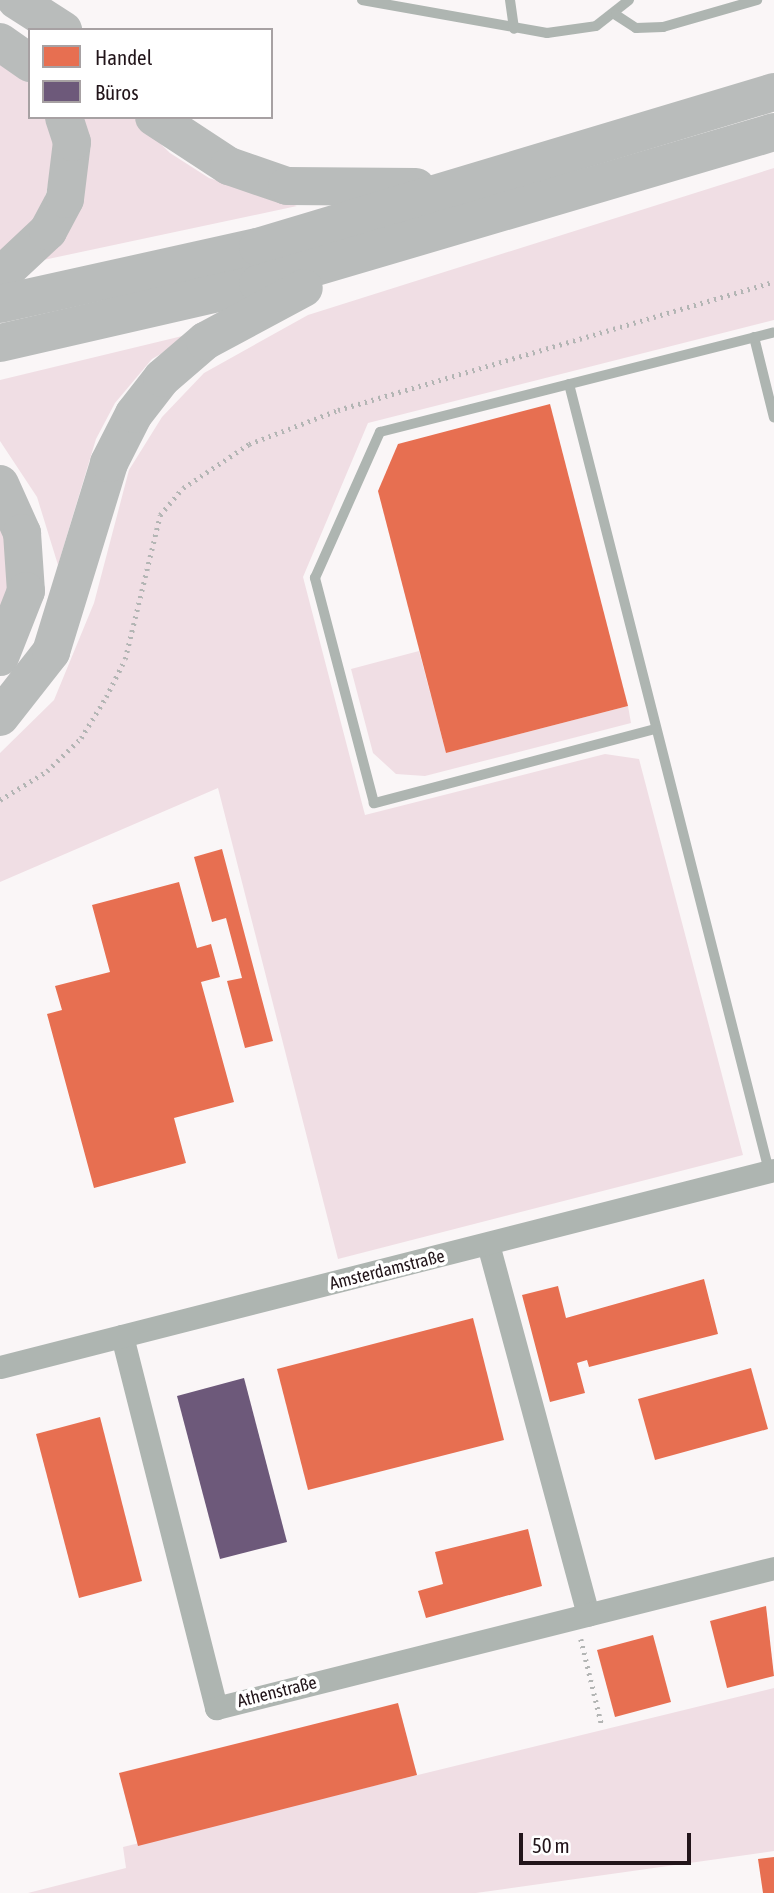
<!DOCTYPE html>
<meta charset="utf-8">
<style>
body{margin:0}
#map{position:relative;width:774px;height:1893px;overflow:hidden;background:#faf6f7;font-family:"Asap Condensed",sans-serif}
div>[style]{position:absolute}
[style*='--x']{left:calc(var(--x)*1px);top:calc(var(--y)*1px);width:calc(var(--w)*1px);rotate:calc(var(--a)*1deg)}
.green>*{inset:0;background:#f0dee4}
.shops>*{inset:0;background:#e76f51}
.offices>*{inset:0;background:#6d597a}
.path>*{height:4.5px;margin-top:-2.25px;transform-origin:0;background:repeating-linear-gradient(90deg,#b3b5b4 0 2px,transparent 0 7px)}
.lane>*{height:10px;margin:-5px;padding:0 5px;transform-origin:5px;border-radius:5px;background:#aeb5b1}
.street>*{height:23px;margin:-11.5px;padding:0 11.5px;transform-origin:11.5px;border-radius:11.5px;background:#aeb5b1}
.highway>*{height:38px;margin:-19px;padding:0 19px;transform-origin:19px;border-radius:19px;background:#b9bcbb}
span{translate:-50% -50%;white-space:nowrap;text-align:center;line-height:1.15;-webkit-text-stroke:7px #fff;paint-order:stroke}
.street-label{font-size:18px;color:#22151a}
.legend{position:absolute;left:28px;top:28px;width:245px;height:91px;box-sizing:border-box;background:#fff;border:2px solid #a7a1a3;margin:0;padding:9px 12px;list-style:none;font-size:21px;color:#22151a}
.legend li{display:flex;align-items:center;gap:14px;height:35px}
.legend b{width:35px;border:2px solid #a7a1a3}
.scale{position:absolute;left:519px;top:1833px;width:172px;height:32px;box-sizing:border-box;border:4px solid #22151a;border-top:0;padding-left:9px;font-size:21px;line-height:24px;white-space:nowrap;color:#22151a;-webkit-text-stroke:5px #fff;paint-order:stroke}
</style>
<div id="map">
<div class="green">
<div style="clip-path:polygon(0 54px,30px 77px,30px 117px,51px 117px,57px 145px,41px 216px,0 253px)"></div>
<div style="clip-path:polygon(81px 117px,133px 117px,170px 153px,209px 178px,297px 206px,34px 262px)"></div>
<div style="clip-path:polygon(774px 168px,774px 320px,368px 423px,303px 577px,365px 815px,605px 754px,639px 759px,743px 1155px,338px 1259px,218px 788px,0 882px,0 753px,54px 700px,94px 603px,129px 470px,162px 417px,204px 373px,308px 315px)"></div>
<div style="clip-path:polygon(199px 332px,152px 359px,115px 403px,96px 439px,58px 565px,37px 497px,0 441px,0 380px)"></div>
<div style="clip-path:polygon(0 510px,13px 578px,0 618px)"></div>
<div style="clip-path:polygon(419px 651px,446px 753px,628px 706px,631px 723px,425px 776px,396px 774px,373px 753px,351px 669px)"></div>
<div style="clip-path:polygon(774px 1688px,774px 1851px,476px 1893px,28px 1893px,126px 1868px,123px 1847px)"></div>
</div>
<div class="shops">
<div style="clip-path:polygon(550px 404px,628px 706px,446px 753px,378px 491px,398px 444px)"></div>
<div style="clip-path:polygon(222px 849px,273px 1041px,245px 1048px,227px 981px,242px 978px,226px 918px,212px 922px,194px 857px)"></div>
<div style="clip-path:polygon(179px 882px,197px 948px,211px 944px,220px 977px,201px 982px,234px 1102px,174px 1118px,186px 1163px,94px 1188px,47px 1014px,62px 1010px,55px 986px,110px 972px,92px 905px)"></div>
<div style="clip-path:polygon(704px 1279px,718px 1334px,589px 1367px,587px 1360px,577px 1363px,585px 1393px,550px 1402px,522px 1295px,558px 1286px,566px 1318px)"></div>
<div style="clip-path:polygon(473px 1318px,504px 1440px,308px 1490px,277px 1369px)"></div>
<div style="clip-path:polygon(751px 1368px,768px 1429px,655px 1460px,638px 1399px)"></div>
<div style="clip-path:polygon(100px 1417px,142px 1581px,79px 1598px,36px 1434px)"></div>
<div style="clip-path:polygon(528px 1529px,542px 1586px,426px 1618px,418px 1591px,443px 1584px,435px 1552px)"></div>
<div style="clip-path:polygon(766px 1606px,774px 1676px,727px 1688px,710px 1621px)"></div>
<div style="clip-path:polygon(653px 1635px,671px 1702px,615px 1717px,597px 1650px)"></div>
<div style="clip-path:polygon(398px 1703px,417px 1775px,138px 1846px,119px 1773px)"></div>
<div style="clip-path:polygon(774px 1857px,774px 1893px,763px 1893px,758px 1859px)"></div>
</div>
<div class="offices">
<div style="clip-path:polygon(244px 1378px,287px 1542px,220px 1559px,177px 1396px)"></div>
</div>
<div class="path">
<div style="--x:0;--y:800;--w:55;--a:-31.7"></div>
<div style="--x:47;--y:771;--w:47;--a:-44.1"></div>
<div style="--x:81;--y:738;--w:48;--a:-58.6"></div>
<div style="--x:106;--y:697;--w:42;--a:-63.4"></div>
<div style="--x:125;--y:659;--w:148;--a:-76.3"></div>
<div style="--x:160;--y:515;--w:35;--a:-50"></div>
<div style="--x:183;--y:488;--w:79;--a:-33.7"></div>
<div style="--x:249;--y:444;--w:95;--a:-20.9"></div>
<div style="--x:338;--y:410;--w:454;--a:-16.4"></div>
<div style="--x:581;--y:1639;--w:89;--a:76.4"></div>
</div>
<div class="lane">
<div style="--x:362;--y:0;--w:188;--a:10.1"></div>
<div style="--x:547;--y:33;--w:49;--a:-8.1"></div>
<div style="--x:596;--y:26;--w:42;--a:-38.2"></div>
<div style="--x:510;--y:0;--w:29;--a:82"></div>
<div style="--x:616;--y:15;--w:24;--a:33"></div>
<div style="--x:636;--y:28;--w:27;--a:-2"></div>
<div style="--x:663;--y:27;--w:98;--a:-16"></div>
<div style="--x:754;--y:337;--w:83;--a:76.1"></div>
<div style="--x:569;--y:384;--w:812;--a:75.74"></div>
<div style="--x:655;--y:729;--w:291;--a:165.2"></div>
<div style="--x:374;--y:803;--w:233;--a:-104.7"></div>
<div style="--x:315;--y:578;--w:160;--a:-66"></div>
<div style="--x:380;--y:432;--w:406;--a:-14.2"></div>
</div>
<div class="street">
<div style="--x:488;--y:1244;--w:384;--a:74.9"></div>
<div style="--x:122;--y:1336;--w:384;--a:75.8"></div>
<div style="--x:216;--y:1708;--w:575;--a:-14.08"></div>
<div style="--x:0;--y:1367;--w:799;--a:-14.28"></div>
</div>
<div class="highway">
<div style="--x:16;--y:0;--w:56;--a:32.6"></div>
<div style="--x:0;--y:42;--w:37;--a:35"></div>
<div style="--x:154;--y:117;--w:90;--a:33.2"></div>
<div style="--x:229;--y:166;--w:61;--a:19"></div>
<div style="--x:287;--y:186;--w:129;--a:0.4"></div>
<div style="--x:0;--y:276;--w:66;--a:-43.2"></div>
<div style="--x:48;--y:231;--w:36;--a:-62"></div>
<div style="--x:65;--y:199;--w:57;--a:-83"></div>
<div style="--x:72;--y:142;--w:26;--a:-108"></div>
<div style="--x:0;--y:304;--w:264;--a:-12.5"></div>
<div style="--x:258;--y:247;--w:539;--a:-16.72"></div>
<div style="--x:0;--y:343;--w:265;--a:-12.9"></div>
<div style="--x:258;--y:284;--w:538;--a:-16.41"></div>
<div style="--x:0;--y:484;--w:54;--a:65.8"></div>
<div style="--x:22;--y:533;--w:58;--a:86.1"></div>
<div style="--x:26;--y:591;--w:71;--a:111.5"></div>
<div style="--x:0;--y:717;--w:83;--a:-51.9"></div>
<div style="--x:51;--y:652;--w:198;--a:-72.9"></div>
<div style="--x:109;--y:463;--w:55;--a:-63"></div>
<div style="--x:134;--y:414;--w:46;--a:-52.1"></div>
<div style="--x:162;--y:378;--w:57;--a:-40.7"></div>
<div style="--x:205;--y:341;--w:112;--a:-28.2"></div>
</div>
<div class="street-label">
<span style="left:387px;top:1270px;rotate:-14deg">Amsterdamstraße</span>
<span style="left:277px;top:1692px;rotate:-14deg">Athenstraße</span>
</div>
<ul class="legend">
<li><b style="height:19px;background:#e76f51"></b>Handel</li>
<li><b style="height:19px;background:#6d597a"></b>Büros</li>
</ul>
<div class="scale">50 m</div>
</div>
